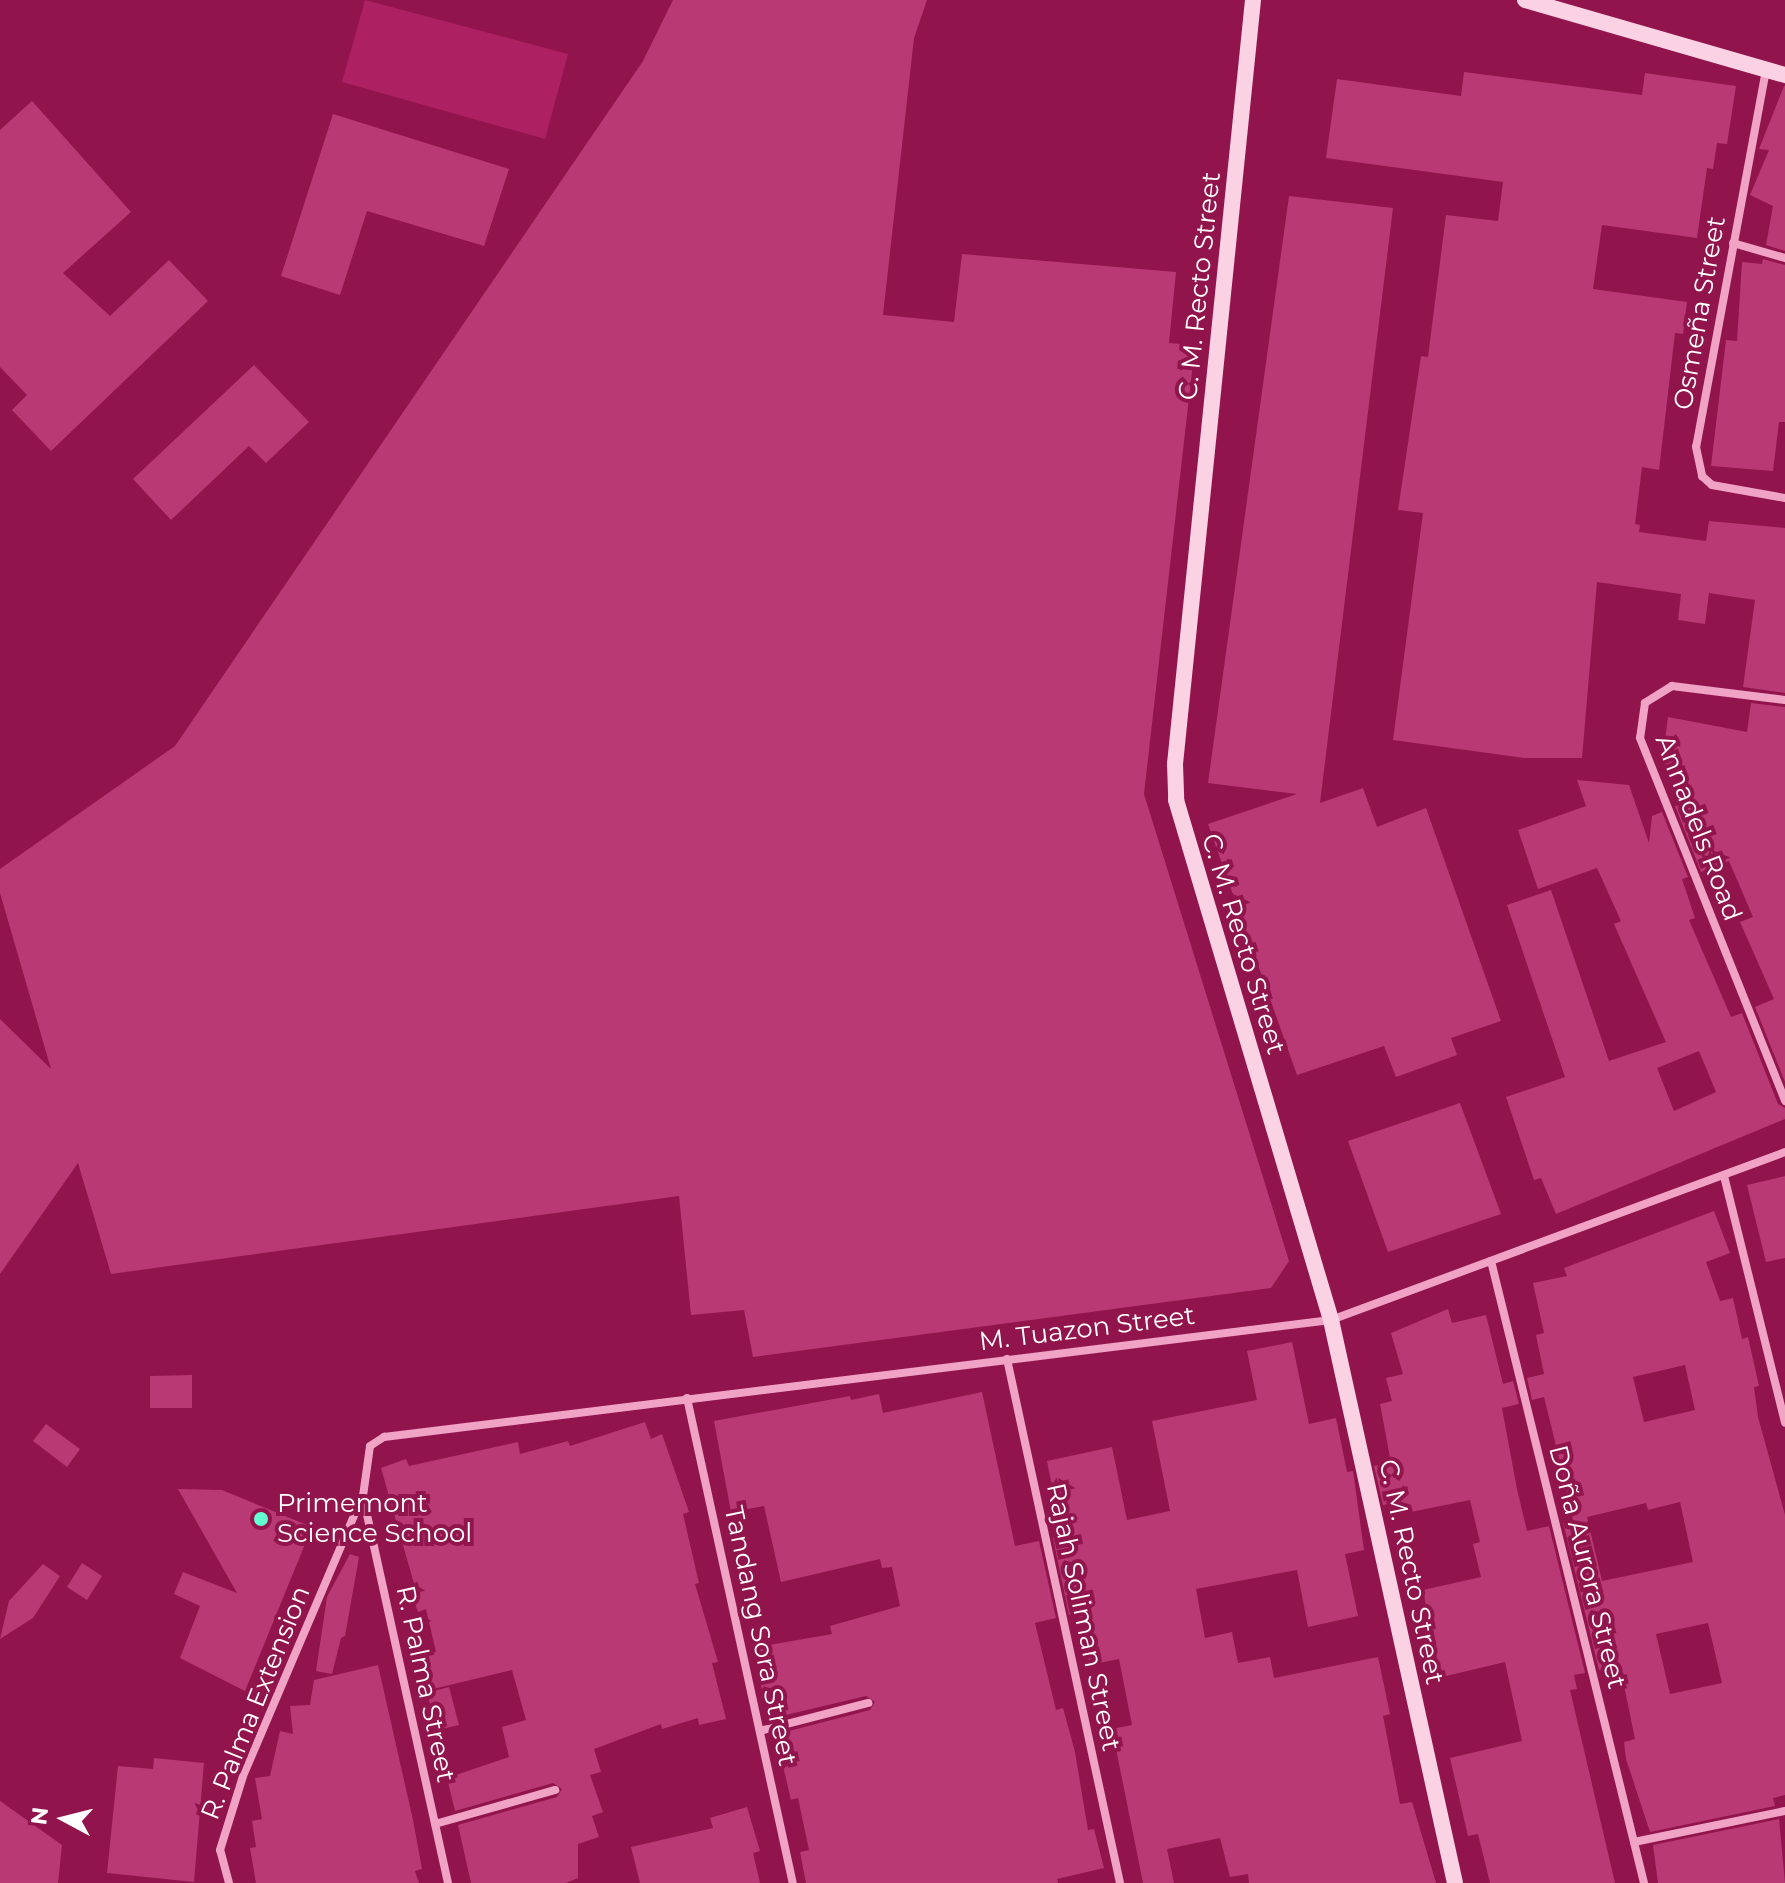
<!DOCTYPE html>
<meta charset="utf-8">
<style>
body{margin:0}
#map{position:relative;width:1785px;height:1883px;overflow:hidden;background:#91154c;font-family:Montserrat,sans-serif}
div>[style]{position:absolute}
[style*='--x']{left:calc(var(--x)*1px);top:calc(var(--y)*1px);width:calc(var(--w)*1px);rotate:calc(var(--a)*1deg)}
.green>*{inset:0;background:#ad2061}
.building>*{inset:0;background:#b83973}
.street>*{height:8px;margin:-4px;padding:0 4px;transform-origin:4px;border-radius:4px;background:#f1a3c6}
.secondary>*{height:16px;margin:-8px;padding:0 8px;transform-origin:8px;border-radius:8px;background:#fbd1e4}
.dots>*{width:22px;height:22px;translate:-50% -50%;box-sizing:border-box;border:4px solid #91154c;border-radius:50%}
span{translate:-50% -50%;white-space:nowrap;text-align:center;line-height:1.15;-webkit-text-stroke:8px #91154c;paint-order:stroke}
.street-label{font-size:26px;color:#fff}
.poi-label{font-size:26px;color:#fff}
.left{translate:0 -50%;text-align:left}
.north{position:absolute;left:24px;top:1779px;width:80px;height:80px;-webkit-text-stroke:6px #91154c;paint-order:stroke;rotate:277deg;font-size:22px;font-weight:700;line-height:32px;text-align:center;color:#fff}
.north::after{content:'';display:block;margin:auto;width:28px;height:36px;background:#fff;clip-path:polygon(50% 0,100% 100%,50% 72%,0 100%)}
</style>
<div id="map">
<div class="green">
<div style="clip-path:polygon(365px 0,568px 54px,545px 139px,342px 82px)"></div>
</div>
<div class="building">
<div style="clip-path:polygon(673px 0,927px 0,914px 38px,883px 315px,954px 322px,962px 254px,1176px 272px,1169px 343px,1195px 345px,1144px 794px,1289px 1261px,1271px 1288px,753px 1357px,744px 1310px,691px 1315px,679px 1196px,111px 1274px,78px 1163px,0 1274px,0 1019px,51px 1069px,0 893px,0 869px,175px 746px,643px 61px)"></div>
<div style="clip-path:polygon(1464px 72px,1642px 95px,1645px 73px,1736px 86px,1727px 144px,1717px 143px,1713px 169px,1707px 168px,1697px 238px,1602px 225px,1593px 289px,1687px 302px,1683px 334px,1675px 333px,1659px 470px,1642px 467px,1635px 524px,1640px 525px,1639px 532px,1706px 541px,1709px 521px,1785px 528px,1785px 693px,1743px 687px,1755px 600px,1709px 593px,1705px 624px,1678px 620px,1681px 594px,1597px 582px,1582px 758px,1524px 758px,1393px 740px,1423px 513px,1398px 510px,1421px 356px,1428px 357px,1446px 215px,1498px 221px,1503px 182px,1326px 158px,1337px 79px,1461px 96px)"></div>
<div style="clip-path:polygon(1784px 86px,1785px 86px,1785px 251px,1766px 245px,1773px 206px,1750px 195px,1769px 150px,1759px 149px)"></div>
<div style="clip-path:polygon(32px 101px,131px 212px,63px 273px,110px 316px,169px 260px,208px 301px,51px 451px,12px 410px,27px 395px,0 367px,0 130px)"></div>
<div style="clip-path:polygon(333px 114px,509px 169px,484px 246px,367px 211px,340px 295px,281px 276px)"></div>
<div style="clip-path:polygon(1289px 196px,1393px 208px,1320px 803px,1363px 788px,1377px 827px,1426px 808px,1501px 1021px,1451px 1038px,1457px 1055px,1396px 1077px,1384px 1046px,1297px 1075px,1208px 824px,1297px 794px,1208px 783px)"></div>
<div style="clip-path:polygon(1763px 259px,1785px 265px,1785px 422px,1779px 422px,1773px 471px,1711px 466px,1726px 340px,1737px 341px,1742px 262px,1762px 264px)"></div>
<div style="clip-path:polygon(254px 365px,309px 422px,266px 463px,249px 446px,171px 520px,133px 479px)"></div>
<div style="clip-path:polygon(1751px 703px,1785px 707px,1785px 1082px,1755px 1007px,1774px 999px,1740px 922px,1753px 917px,1729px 861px,1701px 872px,1675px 806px,1681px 803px,1685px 766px,1662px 764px,1668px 717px,1747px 732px)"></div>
<div style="clip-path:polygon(evenodd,1577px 780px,1629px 785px,1649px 843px,1652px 816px,1662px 812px,1688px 877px,1682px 879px,1695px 918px,1689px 920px,1731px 1017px,1742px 1013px,1778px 1104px,1785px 1108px,1785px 1119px,1556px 1214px,1541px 1178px,1534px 1180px,1506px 1097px,1565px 1077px,1507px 905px,1551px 890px,1609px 1061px,1666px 1042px,1614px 924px,1621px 921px,1597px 868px,1538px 889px,1518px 830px,1586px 806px,1577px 780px,1699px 1051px,1716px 1092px,1674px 1111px,1657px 1068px,1699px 1051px)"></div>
<div style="clip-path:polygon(1460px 1103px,1501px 1214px,1388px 1252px,1348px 1141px)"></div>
<div style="clip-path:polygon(1785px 1176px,1785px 1258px,1766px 1262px,1747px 1185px)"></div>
<div style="clip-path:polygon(evenodd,1714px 1211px,1730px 1253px,1706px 1262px,1720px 1301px,1733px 1298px,1742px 1339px,1748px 1337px,1759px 1386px,1754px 1387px,1758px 1417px,1785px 1515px,1785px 1795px,1773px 1798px,1775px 1806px,1650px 1832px,1626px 1759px,1624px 1742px,1635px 1739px,1620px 1666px,1599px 1670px,1563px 1522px,1573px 1520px,1559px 1458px,1544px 1397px,1532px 1400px,1527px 1378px,1544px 1374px,1536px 1335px,1544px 1333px,1533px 1283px,1567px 1276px,1564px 1268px,1714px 1211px,1685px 1365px,1695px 1410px,1644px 1422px,1633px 1377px,1685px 1365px,1714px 1211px,1680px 1502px,1693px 1562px,1602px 1581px,1587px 1517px,1646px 1503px,1648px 1510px,1680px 1502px,1714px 1211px,1708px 1623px,1722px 1683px,1670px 1694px,1656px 1634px,1708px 1623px)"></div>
<div style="clip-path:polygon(1448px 1309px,1452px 1323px,1486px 1315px,1503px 1384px,1513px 1381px,1519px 1404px,1502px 1408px,1517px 1489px,1527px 1531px,1549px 1526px,1585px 1673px,1574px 1675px,1577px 1689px,1570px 1690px,1615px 1883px,1490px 1883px,1478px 1834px,1468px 1836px,1450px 1758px,1522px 1741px,1505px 1662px,1442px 1677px,1434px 1647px,1423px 1590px,1481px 1577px,1473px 1544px,1480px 1542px,1470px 1500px,1401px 1514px,1398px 1502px,1383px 1505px,1374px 1466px,1391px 1463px,1380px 1404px,1392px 1401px,1386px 1378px,1403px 1374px,1391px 1333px)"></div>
<div style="clip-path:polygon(1292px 1342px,1309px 1424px,1336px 1418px,1347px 1472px,1353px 1471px,1364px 1550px,1345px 1554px,1358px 1616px,1308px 1627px,1297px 1570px,1196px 1589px,1205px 1638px,1232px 1632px,1238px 1663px,1270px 1657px,1274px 1678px,1378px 1657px,1390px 1714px,1383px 1716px,1400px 1804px,1412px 1802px,1436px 1883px,1249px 1883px,1248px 1874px,1230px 1877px,1220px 1838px,1167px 1849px,1174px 1883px,1143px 1883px,1112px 1729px,1132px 1725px,1119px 1659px,1089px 1665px,1078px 1613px,1069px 1615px,1053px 1538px,1062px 1537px,1047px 1461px,1112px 1447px,1127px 1520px,1170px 1511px,1152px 1421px,1257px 1400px,1247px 1351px)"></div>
<div style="clip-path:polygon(192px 1375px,192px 1408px,150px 1408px,150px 1376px)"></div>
<div style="clip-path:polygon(982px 1392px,1015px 1546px,1039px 1541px,1056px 1618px,1035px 1623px,1056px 1710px,1063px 1708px,1075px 1752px,1088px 1830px,1094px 1829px,1104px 1868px,1057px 1879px,1058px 1883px,806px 1883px,800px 1852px,809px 1850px,798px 1798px,791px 1800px,783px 1766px,796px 1763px,785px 1732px,870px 1710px,875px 1702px,866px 1696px,769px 1719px,752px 1648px,832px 1634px,830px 1626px,900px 1606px,892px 1567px,882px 1568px,880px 1559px,781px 1582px,764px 1506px,731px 1512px,714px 1421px,850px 1396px,851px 1400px,879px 1394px,883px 1413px)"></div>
<div style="clip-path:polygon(645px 1422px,651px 1439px,662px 1434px,689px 1512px,683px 1514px,699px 1583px,695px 1584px,718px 1662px,712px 1663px,726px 1719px,699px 1725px,698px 1718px,662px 1729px,661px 1724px,594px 1749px,601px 1772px,590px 1775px,603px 1812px,592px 1816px,599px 1837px,578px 1844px,578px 1878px,566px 1883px,471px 1883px,458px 1825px,557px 1797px,562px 1789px,553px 1783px,455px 1811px,447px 1778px,509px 1757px,502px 1727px,526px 1720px,512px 1670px,433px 1689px,425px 1654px,436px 1652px,426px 1609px,418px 1612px,410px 1589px,415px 1587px,381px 1468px,406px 1459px,409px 1466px,518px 1442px,520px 1454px,568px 1441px,570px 1446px)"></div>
<div style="clip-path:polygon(46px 1424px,80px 1449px,67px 1467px,33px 1441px)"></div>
<div style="clip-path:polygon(178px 1489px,222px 1490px,312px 1527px,245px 1691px,180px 1658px,200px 1606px,174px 1594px,183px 1572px,237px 1593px)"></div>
<div style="clip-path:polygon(350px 1554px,359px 1557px,345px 1636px,341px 1638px,332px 1674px,316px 1671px,327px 1597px)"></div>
<div style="clip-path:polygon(82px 1563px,102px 1576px,87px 1600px,67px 1587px)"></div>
<div style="clip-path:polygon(43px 1564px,60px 1576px,33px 1618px,0 1639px,9px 1601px)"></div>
<div style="clip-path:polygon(378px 1665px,413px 1820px,422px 1869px,415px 1871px,419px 1883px,256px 1883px,250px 1848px,256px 1847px,252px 1821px,262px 1819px,255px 1778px,270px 1776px,280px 1731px,293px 1734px,290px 1706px,310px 1705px,314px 1680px)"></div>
<div style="clip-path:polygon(449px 1687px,459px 1725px,437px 1730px,427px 1693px)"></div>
<div style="clip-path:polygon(154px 1758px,204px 1763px,194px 1882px,107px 1873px,118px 1766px,153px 1769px)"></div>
<div style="clip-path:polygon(0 1801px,62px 1845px,58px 1883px,0 1883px)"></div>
<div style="clip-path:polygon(747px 1807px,760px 1851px,753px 1853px,760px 1883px,640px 1883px,631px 1847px,713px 1828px,710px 1818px)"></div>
<div style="clip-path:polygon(1779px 1819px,1785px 1883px,1658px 1883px,1653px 1845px)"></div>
</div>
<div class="street">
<div style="--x:1766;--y:70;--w:383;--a:100.5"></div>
<div style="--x:1696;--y:447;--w:30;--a:78"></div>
<div style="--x:1702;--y:476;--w:13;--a:42"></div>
<div style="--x:1712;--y:485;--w:74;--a:10.1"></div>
<div style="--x:1733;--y:243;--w:54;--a:16.1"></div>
<div style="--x:1785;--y:700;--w:114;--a:-172.9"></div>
<div style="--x:1672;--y:686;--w:32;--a:148"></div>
<div style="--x:1645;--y:703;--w:35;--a:98"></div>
<div style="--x:1640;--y:738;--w:391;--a:68.2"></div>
<div style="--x:1724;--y:1176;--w:254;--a:76.1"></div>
<div style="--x:1491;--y:1261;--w:641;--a:76.18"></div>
<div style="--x:1007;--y:1359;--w:536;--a:77.83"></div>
<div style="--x:687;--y:1398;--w:496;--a:77.7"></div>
<div style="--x:760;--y:1731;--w:112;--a:-14.5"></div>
<div style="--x:435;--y:1824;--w:125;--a:-15.8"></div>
<div style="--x:1634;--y:1842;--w:154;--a:-11.6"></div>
<div style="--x:229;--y:1883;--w:34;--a:-105"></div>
<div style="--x:220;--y:1850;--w:77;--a:-72.7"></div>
<div style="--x:243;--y:1776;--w:303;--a:-66.9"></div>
<div style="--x:448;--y:1883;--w:396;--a:-102.4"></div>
<div style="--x:363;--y:1496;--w:50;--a:-82"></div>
<div style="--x:370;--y:1446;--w:17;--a:-33"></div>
<div style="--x:384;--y:1437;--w:954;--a:-7.04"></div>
<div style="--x:1331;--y:1320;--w:484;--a:-20.3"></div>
</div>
<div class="secondary">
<div style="--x:1253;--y:0;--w:768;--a:95.83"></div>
<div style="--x:1175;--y:764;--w:36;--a:88"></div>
<div style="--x:1176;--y:800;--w:543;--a:73.4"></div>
<div style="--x:1331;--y:1320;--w:576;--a:77.58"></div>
<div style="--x:1525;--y:0;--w:271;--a:16.1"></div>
</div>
<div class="dots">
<div style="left:261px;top:1519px;background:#62ffd1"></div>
</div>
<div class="street-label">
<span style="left:1200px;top:286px;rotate:-84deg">C. M. Recto Street</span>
<span style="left:1700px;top:313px;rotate:-80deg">Osmeña Street</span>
<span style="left:1698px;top:828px;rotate:69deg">Annadels Road</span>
<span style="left:1243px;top:944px;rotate:73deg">C. M. Recto Street</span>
<span style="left:1087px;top:1329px;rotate:-7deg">M. Tuazon Street</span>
<span style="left:1587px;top:1567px;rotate:76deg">Doña Aurora Street</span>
<span style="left:1411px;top:1572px;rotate:78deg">C. M. Recto Street</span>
<span style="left:1083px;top:1617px;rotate:78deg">Rajah Soliman Street</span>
<span style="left:760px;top:1636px;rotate:78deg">Tandang Sora Street</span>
<span style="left:425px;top:1684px;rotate:78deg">R. Palma Street</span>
<span style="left:256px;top:1703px;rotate:-68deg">R. Palma Extension</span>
</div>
<div class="poi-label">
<span class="left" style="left:277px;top:1519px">Primemont<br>Science School</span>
</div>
<div class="north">N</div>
</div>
